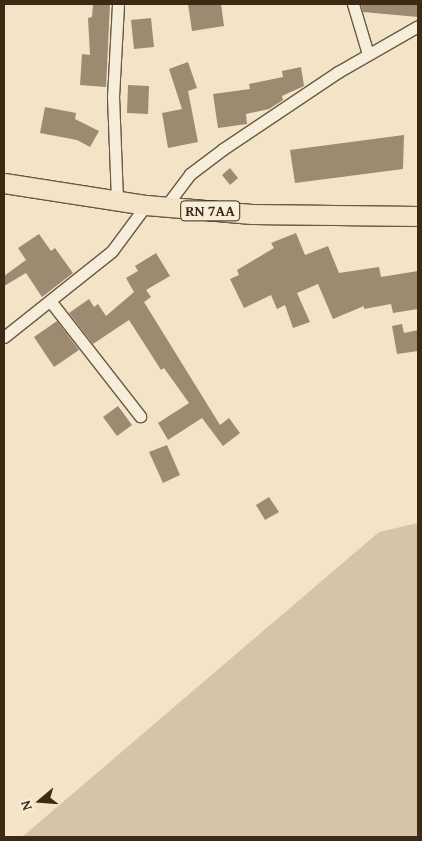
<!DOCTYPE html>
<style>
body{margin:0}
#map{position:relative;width:422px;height:841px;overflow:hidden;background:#f3e4c7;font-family:"Gentium Book Plus",serif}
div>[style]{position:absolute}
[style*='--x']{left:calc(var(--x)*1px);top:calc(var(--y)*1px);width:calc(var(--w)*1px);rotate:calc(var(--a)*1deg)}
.green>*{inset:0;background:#d4c4a9}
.building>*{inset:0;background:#9c8a71}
.roads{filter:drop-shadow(1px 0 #6a5841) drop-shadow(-1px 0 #6a5841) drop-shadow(0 1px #6a5841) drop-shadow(0 -1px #6a5841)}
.street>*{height:11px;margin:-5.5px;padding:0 5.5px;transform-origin:5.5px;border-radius:5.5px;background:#f7eddb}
.primary>*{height:19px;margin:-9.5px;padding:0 9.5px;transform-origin:9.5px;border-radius:9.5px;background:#f3e4c7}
span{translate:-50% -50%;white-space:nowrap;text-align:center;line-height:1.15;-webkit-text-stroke:4.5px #f7eddb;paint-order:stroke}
.shield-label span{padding:1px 4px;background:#f7eddb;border:1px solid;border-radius:4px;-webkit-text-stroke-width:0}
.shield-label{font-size:15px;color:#3d2914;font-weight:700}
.frame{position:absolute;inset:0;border:5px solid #3d2914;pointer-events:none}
.north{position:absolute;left:15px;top:776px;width:50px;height:50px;-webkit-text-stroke:4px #f7eddb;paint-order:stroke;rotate:252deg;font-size:14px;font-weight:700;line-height:20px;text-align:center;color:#3d2914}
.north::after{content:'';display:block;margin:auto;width:18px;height:22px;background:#3d2914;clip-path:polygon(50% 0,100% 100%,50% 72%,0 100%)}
</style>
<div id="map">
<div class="green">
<div style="clip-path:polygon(418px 523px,418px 837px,22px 837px,379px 532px)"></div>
</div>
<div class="building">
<div style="clip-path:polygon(93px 4px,110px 4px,106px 87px,80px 85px,82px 54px,90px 55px,88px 18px,92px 17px)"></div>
<div style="clip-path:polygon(188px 4px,221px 4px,224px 26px,192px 31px)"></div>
<div style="clip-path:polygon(361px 4px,418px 4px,418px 17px,363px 12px)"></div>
<div style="clip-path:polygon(151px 18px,154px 47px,134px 49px,131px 20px)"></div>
<div style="clip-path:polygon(188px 62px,197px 88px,188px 91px,198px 142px,168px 148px,162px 113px,182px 109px,169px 69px)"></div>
<div style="clip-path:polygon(301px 67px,304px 86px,282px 96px,283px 100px,269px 109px,246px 114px,247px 124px,218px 128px,213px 94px,250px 89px,249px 84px,283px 77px,282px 71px)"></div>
<div style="clip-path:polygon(128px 85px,149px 86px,148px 114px,127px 113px)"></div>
<div style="clip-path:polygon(45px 107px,76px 113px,75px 119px,99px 131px,90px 147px,77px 140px,40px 133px)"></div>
<div style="clip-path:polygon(404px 135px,403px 169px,295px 183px,290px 150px)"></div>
<div style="clip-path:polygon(230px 168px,238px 178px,230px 185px,222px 175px)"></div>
<div style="clip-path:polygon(296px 233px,305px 255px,328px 246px,339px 273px,379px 267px,381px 277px,418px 271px,418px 309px,393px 313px,391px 304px,364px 309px,364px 306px,333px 319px,318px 284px,297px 293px,310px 322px,293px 328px,285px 305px,277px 309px,271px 295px,244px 308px,230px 279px,239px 275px,237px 270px,274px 248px,271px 243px)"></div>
<div style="clip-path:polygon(39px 234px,51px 251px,55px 248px,73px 273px,42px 297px,26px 273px,4px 286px,4px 276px,26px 260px,18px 248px)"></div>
<div style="clip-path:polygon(156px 253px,170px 276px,146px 290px,151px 297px,144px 302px,220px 425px,229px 418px,240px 433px,223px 446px,202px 418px,168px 440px,158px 423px,189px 403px,164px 368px,161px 370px,129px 320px,93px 344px,69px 313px,89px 299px,94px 307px,98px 304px,106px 316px,134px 292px,126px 278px,138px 271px,135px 266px)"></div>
<div style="clip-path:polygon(57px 321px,79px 350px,54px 367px,34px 337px)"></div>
<div style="clip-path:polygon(402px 324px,404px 333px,418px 330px,418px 351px,397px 354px,392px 326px)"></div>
<div style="clip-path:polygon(118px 406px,132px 425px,117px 436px,103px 417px)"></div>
<div style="clip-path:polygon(167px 445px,180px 475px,163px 483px,149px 452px)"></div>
<div style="clip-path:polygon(269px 497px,279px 512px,265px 520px,256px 505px)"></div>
</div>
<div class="roads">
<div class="street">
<div style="--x:353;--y:4;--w:52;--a:73.3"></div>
<div style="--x:117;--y:200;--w:103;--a:-92.2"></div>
<div style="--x:113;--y:97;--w:93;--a:-86.9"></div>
<div style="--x:166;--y:206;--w:40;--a:-53"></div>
<div style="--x:190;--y:174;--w:41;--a:-37.1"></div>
<div style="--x:223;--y:149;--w:138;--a:-33.8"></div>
<div style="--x:338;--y:72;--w:92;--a:-29.9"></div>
<div style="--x:51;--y:302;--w:145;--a:52"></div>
<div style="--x:4;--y:337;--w:138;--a:-38.5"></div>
<div style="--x:112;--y:251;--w:57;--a:-53.5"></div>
</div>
<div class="primary">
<div style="--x:4;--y:183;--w:144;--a:8.8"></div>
<div style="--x:146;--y:205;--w:106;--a:4.9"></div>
<div style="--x:252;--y:214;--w:166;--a:0.7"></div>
</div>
</div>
<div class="shield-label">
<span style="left:210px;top:211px">RN 7AA</span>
</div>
<div class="frame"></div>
<div class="north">N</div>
</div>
